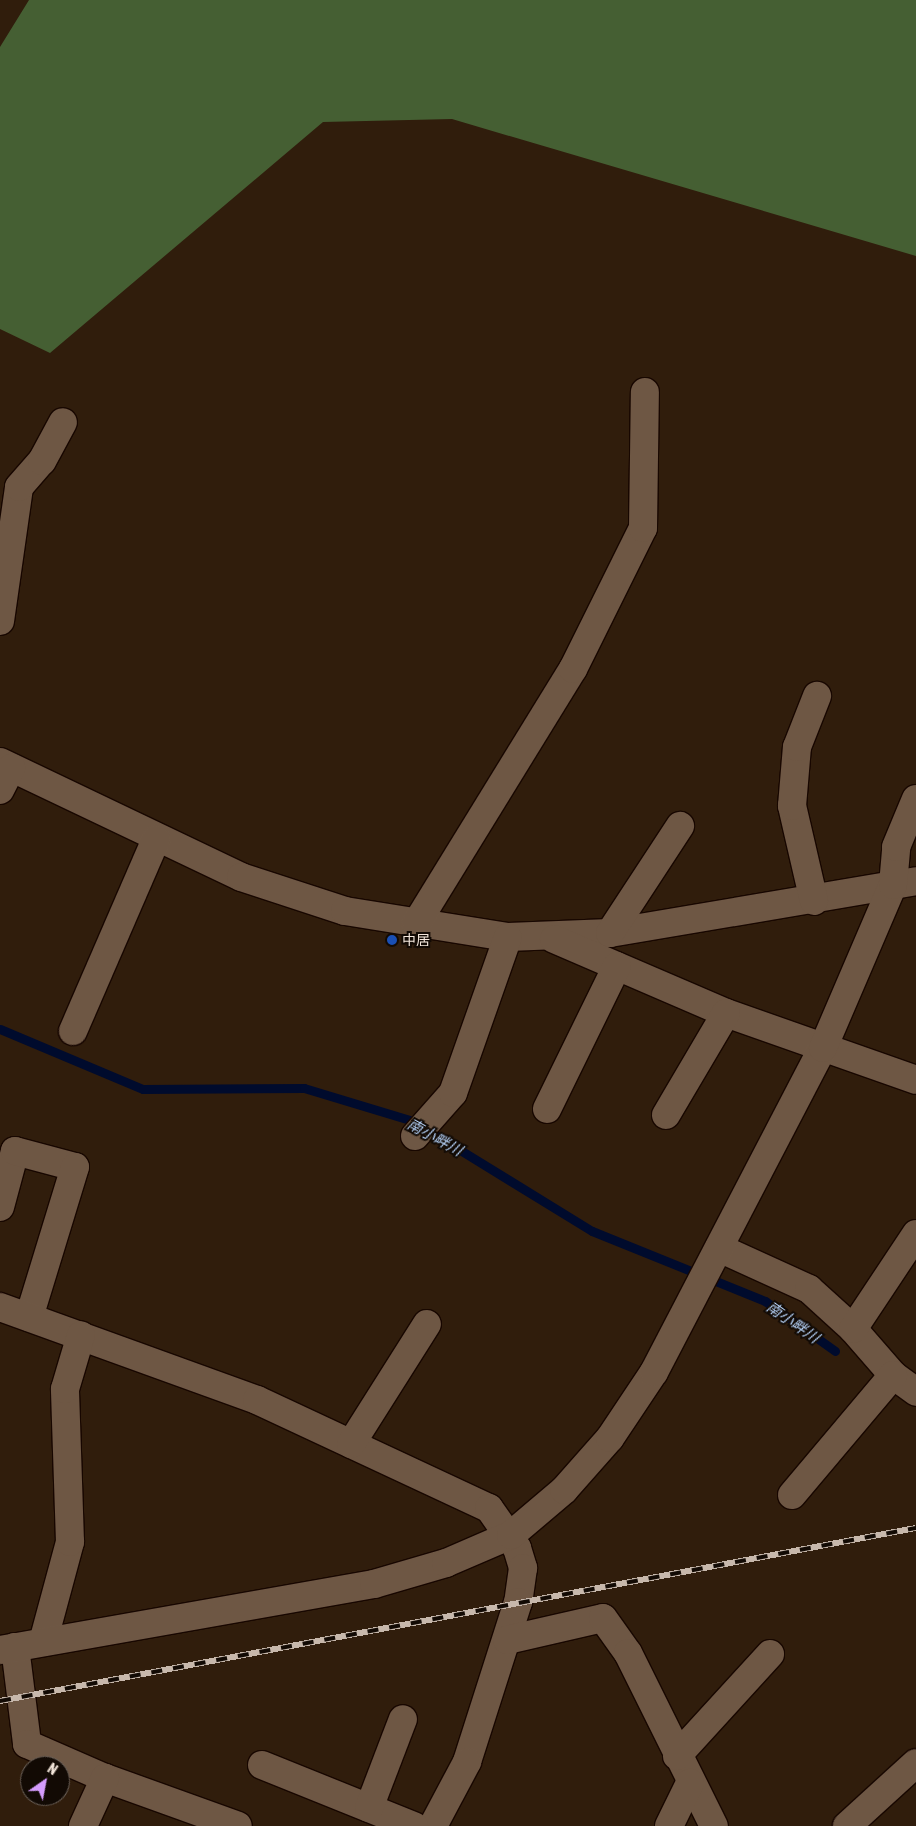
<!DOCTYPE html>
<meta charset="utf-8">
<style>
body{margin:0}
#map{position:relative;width:916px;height:1826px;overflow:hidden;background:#301d0c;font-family:"Asap Condensed","Noto Sans JP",sans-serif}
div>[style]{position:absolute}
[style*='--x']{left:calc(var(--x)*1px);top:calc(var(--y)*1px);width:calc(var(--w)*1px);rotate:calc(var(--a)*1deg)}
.forest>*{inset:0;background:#455f33}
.stream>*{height:9px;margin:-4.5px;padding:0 4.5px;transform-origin:4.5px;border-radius:4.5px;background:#000b2d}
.roads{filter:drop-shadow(1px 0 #180700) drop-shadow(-1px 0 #180700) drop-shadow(0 1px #180700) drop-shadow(0 -1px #180700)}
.minor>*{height:28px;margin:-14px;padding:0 14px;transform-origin:14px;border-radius:14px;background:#6e5744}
.rail>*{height:5.5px;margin-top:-2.75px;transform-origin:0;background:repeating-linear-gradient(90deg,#120a04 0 11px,#c7b8ac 0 22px);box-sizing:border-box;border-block:1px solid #c7b8ac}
.dots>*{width:14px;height:14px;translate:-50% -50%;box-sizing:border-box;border:2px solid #120a04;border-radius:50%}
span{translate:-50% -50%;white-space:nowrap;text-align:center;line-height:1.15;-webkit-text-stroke:4px #120a04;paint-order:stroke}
.poi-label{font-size:14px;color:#f3e6db}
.left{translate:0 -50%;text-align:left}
.water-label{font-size:15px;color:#b8d5fc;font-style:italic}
.north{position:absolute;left:20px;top:1756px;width:50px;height:50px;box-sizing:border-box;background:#120a04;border:1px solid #6c625a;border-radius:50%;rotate:33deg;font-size:14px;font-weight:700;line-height:20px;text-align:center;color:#f3e6db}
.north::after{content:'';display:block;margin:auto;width:18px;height:22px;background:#d49cfc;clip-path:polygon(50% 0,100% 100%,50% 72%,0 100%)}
</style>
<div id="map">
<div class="forest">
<div style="clip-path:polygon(29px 0,916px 0,916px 256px,452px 119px,323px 122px,50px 353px,0 329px,0 47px)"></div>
</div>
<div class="stream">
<div style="--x:0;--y:1029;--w:155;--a:22.8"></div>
<div style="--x:143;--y:1089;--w:161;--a:-0.4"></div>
<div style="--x:304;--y:1088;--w:114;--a:16.8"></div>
<div style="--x:413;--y:1121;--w:210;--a:31.6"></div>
<div style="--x:592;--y:1231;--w:187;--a:22"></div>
<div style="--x:765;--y:1301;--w:86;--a:35.5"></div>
</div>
<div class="roads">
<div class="minor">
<div style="--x:0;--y:621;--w:135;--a:-81.9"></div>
<div style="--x:19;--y:487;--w:35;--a:-49"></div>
<div style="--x:42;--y:461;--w:44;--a:-61.7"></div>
<div style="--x:0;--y:762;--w:267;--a:25.5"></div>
<div style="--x:241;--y:877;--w:109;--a:18.1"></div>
<div style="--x:345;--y:911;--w:165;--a:9.1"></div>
<div style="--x:508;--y:937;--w:102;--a:-2.2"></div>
<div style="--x:610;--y:933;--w:310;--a:-9.6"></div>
<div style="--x:0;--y:790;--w:25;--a:-63"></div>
<div style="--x:814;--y:901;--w:98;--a:-103"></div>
<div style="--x:792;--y:806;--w:59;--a:-85.2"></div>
<div style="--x:797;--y:747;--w:55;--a:-68.6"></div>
<div style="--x:416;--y:924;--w:299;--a:-58.4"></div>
<div style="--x:573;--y:669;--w:157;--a:-63.6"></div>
<div style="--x:643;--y:528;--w:136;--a:-89.2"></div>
<div style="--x:610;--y:933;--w:128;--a:-56.8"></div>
<div style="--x:554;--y:939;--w:187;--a:23.3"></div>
<div style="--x:726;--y:1013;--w:201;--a:19.4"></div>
<div style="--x:73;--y:1031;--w:209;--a:-66.6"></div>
<div style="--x:547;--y:1109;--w:159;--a:-63.9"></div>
<div style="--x:666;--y:1115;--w:118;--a:-59.5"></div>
<div style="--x:415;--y:1136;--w:57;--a:-48.5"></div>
<div style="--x:453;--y:1093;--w:165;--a:-70.6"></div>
<div style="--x:0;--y:1207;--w:58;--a:-75"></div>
<div style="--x:15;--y:1151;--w:62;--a:14.9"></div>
<div style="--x:75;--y:1167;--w:157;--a:107"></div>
<div style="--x:719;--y:1248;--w:99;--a:24.5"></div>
<div style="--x:809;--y:1289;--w:59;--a:42.3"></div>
<div style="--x:853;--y:1329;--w:61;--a:49"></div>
<div style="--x:893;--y:1375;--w:29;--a:36"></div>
<div style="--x:0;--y:1307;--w:273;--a:19.9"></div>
<div style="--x:257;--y:1400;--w:256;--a:25"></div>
<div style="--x:489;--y:1508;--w:49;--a:55"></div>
<div style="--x:517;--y:1548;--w:21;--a:73"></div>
<div style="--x:523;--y:1568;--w:34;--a:98"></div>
<div style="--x:518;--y:1602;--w:168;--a:107.7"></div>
<div style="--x:467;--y:1762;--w:72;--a:118"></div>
<div style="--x:853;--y:1329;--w:114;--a:-56.4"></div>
<div style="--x:351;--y:1444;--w:142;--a:-57.7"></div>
<div style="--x:792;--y:1495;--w:157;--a:-49.9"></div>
<div style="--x:507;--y:1640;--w:98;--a:-12.9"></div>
<div style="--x:603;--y:1618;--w:43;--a:54.5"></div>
<div style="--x:628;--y:1653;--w:193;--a:63.6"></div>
<div style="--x:43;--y:1642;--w:104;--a:-74.9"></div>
<div style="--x:70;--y:1542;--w:153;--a:-91.9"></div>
<div style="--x:65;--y:1389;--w:56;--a:-73.5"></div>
<div style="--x:15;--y:1647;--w:98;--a:82.9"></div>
<div style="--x:27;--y:1744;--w:85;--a:23.6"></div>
<div style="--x:105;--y:1778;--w:141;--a:19.8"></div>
<div style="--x:0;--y:1650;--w:380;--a:-10"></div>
<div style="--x:374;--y:1584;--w:75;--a:-16.3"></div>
<div style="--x:446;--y:1563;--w:71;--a:-23.3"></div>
<div style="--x:511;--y:1535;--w:70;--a:-40.3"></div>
<div style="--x:564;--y:1490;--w:69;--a:-48.5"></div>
<div style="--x:610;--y:1438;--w:79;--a:-56.3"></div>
<div style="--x:654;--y:1372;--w:365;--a:-62.5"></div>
<div style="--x:823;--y:1048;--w:177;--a:-66.8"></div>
<div style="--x:893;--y:885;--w:38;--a:-85"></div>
<div style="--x:896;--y:847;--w:52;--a:-67.4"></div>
<div style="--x:677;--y:1756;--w:138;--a:-47.6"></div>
<div style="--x:262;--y:1765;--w:164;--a:21.9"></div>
<div style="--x:369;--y:1808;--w:95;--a:-69.1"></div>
<div style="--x:83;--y:1826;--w:53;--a:-65.4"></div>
<div style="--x:669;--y:1826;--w:48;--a:-64"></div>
<div style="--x:847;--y:1826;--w:93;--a:-42.4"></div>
</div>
</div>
<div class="rail">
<div style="--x:0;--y:1701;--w:932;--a:-10.7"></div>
</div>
<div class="dots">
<div style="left:392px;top:940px;background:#1a4fb4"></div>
</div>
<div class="poi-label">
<span class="left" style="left:402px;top:940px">中居</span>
</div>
<div class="water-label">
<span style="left:435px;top:1137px;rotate:29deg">南小畔川</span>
<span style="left:793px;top:1322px;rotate:35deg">南小畔川</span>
</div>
<div class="north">N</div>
</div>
